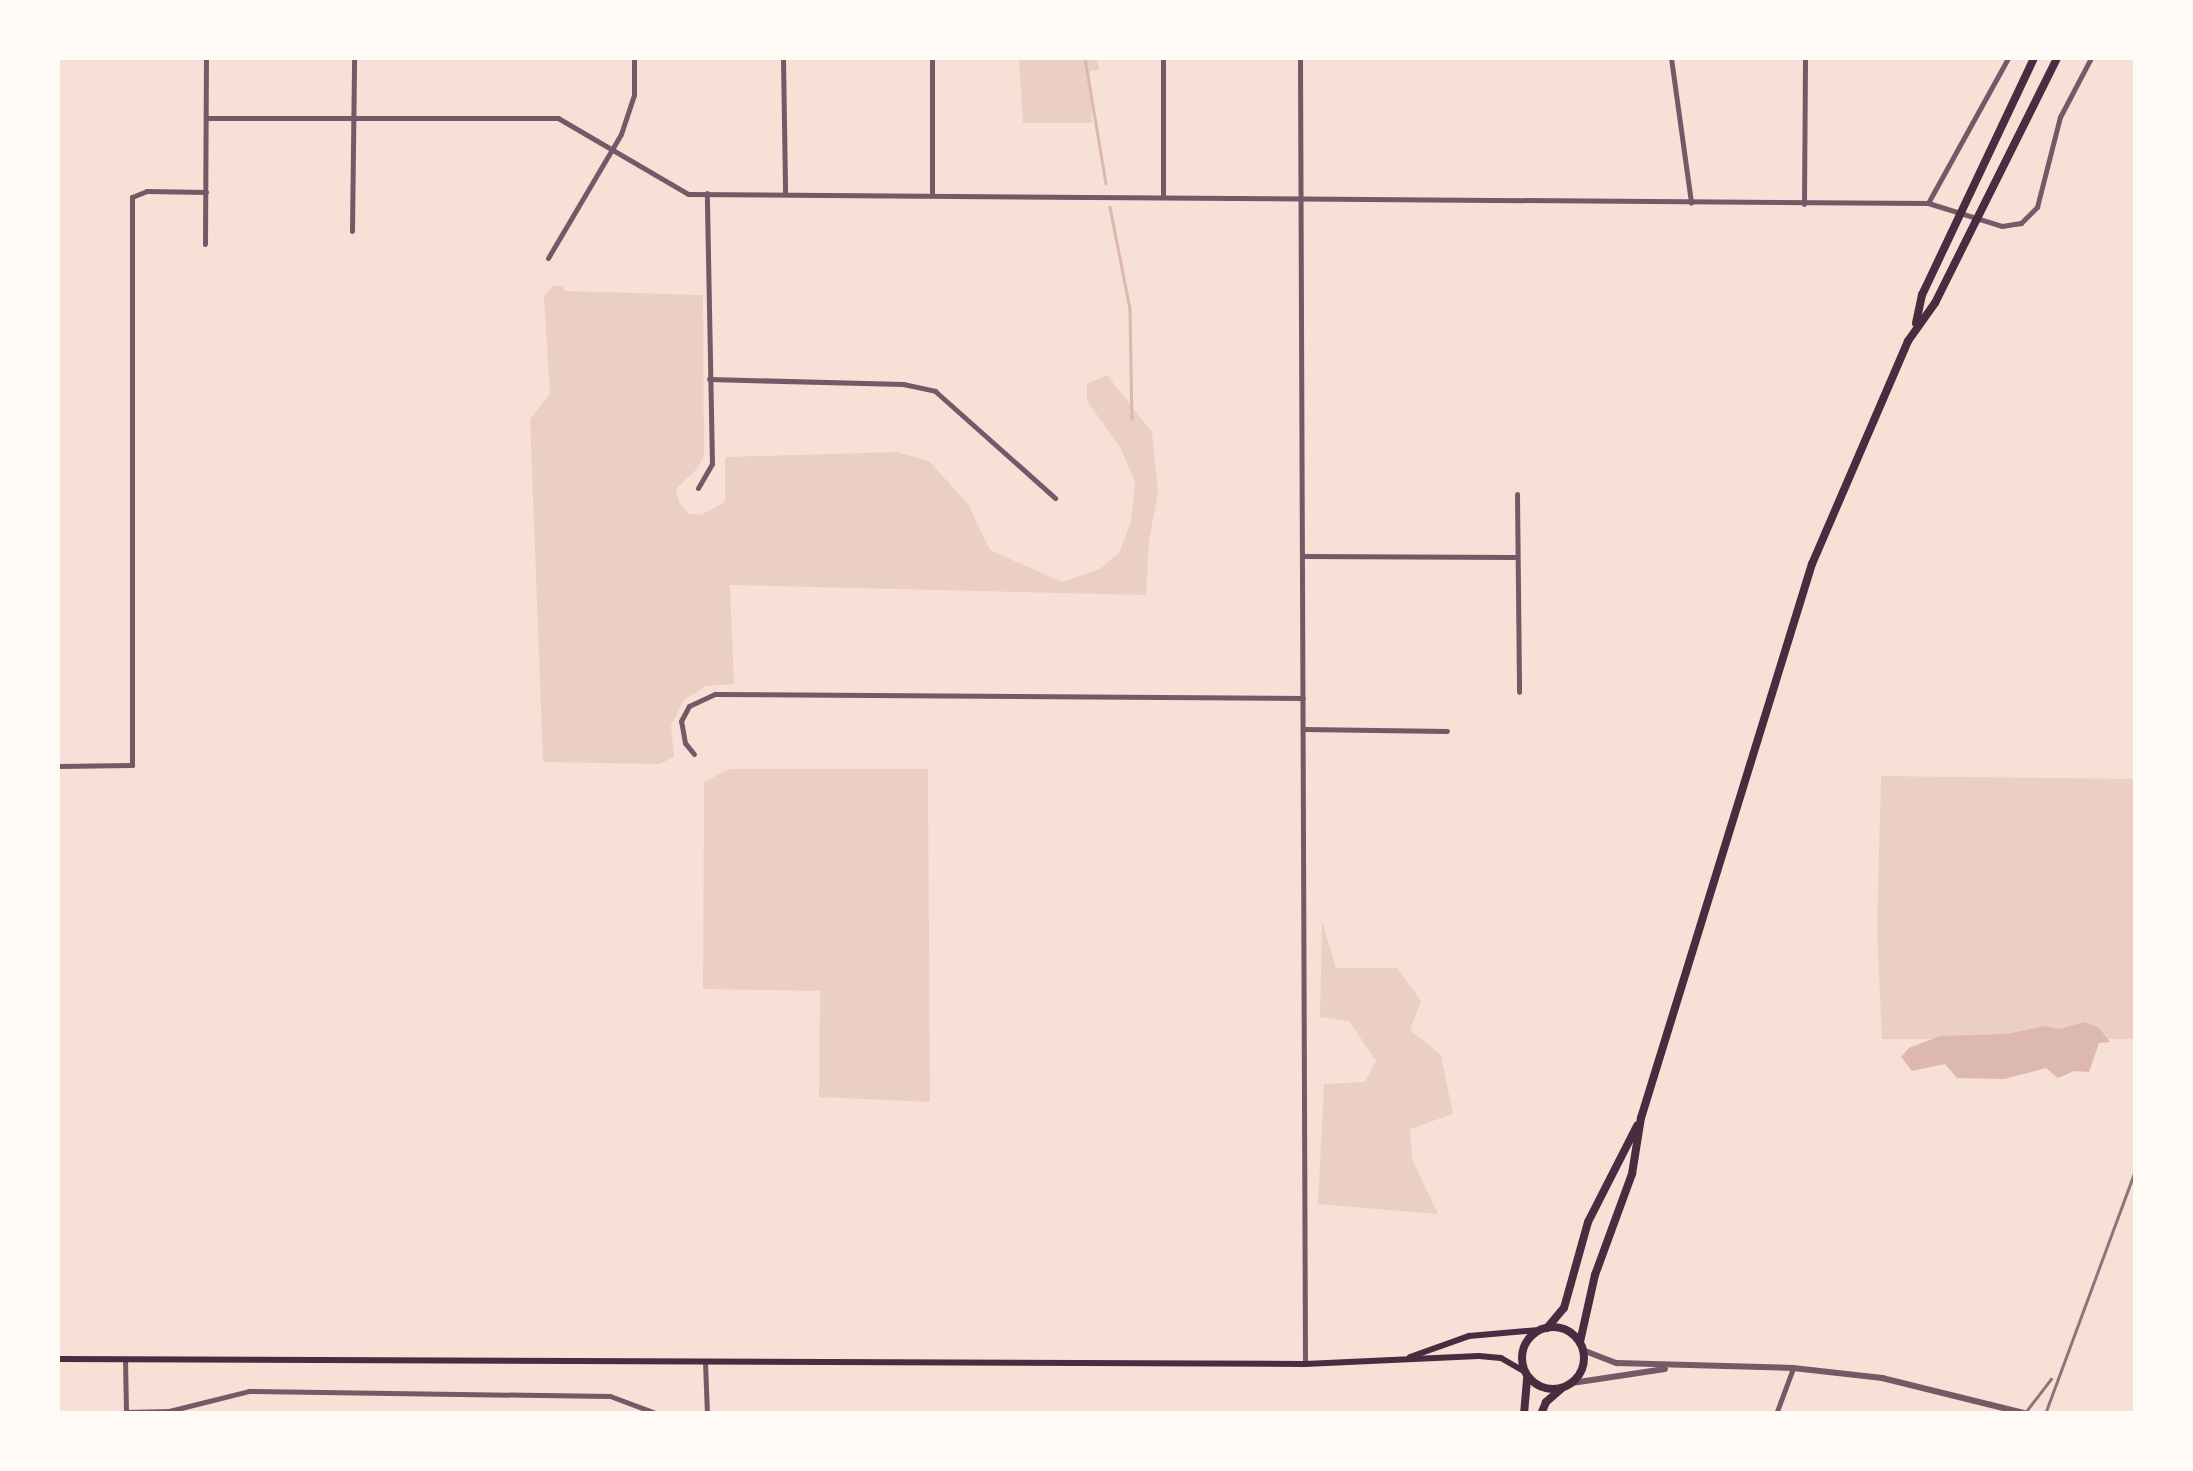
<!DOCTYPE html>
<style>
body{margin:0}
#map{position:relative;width:2193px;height:1471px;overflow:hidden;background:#f7e1d7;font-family:Jost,sans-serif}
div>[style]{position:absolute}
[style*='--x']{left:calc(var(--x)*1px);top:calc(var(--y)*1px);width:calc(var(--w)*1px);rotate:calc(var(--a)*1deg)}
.green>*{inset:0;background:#ebcfc5}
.water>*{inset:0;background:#dcb8b0}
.stream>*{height:2.5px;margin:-1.25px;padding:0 1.25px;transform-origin:1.25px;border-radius:1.25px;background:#dcb8b0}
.minor>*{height:5px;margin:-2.5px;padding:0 2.5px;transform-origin:2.5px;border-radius:2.5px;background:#755966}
.tertiary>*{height:6px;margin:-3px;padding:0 3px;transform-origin:3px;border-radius:3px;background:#755966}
.secondary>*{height:6px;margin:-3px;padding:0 3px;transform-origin:3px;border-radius:3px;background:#4a2c40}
.primary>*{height:8px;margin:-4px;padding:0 4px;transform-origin:4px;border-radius:4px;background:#4a2c40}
.primary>.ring{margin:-4px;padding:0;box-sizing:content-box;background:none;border:8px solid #4a2c40;border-radius:50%}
.rail>*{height:2.5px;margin:-1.25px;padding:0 1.25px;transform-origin:1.25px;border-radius:1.25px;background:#8f747c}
span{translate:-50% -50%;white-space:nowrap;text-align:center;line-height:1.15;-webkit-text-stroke:8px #fffaf5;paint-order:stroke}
.frame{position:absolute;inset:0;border:60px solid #fffaf5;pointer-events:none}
</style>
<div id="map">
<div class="green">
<div style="clip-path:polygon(1019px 58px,1097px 58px,1099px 70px,1090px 71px,1092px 123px,1023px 123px)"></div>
<div style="clip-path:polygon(552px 286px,562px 286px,566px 291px,703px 295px,704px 455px,697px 469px,676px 489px,679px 502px,689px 514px,701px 515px,725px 502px,725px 457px,897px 452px,929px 461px,968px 504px,990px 550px,1062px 582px,1100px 569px,1119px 553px,1131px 522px,1135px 481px,1120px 447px,1087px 401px,1087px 384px,1107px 375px,1152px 432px,1158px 493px,1149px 541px,1146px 595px,730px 585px,734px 684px,706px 686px,684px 700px,671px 726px,674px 757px,659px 764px,543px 762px,530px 419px,550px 394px,544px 297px)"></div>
<div style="clip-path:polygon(729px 769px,928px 769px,930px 1102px,819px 1097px,820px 991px,703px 989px,704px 782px)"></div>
<div style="clip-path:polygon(1881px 776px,2135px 779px,2135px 1039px,1882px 1039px,1877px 931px)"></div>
<div style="clip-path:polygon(1322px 921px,1336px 968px,1397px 968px,1421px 1001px,1410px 1030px,1441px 1055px,1453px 1114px,1410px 1129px,1412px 1159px,1438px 1214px,1318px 1204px,1324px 1084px,1365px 1082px,1376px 1061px,1349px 1021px,1320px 1017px)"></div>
</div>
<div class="water">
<div style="clip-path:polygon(2085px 1022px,2099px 1028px,2110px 1042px,2099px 1043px,2089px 1072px,2074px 1071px,2058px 1078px,2046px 1068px,2004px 1079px,1957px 1078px,1945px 1064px,1912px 1071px,1901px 1057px,1909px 1048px,1940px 1036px,2007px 1034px,2044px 1026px,2059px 1029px)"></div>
</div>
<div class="stream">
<div style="--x:1085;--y:58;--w:127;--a:80.5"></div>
<div style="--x:1110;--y:207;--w:104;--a:78.9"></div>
<div style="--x:1130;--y:309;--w:110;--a:89"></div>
</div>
<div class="minor">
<div style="--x:783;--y:58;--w:134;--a:89.1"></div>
<div style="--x:1300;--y:58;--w:1306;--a:89.78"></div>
<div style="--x:1671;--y:58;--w:146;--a:82.1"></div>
<div style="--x:207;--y:118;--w:351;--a:0"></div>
<div style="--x:558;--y:118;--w:151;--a:30.3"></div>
<div style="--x:688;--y:194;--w:1240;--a:0.42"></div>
<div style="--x:1928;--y:203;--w:77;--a:17.3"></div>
<div style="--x:2002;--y:226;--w:19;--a:-9"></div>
<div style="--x:2021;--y:223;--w:23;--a:-45"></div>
<div style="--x:2037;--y:207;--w:93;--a:-75.7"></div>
<div style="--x:2060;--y:117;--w:67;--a:-62.3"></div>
<div style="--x:932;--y:194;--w:136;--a:-90"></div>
<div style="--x:1163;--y:197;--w:139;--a:-90"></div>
<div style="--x:1928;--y:203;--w:166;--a:-61.1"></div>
<div style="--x:1804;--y:204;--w:146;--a:-89.6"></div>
<div style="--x:352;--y:231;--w:173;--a:-89.3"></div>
<div style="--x:205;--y:244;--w:186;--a:-89.7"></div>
<div style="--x:548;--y:258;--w:144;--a:-59.5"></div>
<div style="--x:621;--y:134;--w:41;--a:-71.6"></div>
<div style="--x:634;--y:95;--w:37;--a:-90"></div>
<div style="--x:709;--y:379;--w:194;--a:1.5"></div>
<div style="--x:903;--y:384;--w:33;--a:12"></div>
<div style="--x:935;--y:391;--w:161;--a:41.7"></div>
<div style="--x:698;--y:488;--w:28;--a:-60"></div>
<div style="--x:712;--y:464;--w:271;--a:-91.1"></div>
<div style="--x:1517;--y:494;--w:198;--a:89.4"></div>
<div style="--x:1302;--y:556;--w:214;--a:0.3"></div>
<div style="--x:1303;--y:729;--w:144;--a:0.8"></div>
<div style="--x:694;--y:754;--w:14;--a:-129"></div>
<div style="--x:685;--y:743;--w:22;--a:-100"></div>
<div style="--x:681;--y:721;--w:17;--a:-62"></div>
<div style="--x:689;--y:706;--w:29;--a:-25"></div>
<div style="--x:715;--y:694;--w:588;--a:0.39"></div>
<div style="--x:58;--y:766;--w:74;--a:-0.8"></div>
<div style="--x:132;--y:765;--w:568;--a:-90"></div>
<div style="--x:132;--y:197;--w:16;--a:-22"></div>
<div style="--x:147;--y:191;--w:59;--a:1"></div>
<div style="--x:125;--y:1359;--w:52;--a:88.9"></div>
<div style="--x:705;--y:1362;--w:52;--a:87.8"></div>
<div style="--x:126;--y:1412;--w:43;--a:-1.3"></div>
<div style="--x:169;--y:1411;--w:82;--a:-14"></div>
<div style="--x:249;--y:1391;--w:361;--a:0.8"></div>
<div style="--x:610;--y:1396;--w:51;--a:20.6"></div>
<div style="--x:1776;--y:1414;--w:49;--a:-69.7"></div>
</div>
<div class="tertiary">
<div style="--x:1585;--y:1351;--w:34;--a:21"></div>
<div style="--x:1617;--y:1363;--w:176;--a:1.6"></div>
<div style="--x:1793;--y:1368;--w:90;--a:6.4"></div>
<div style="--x:1882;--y:1378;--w:150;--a:13.9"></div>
<div style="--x:1572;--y:1383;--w:94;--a:-8.6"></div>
</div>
<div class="secondary">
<div style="--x:1410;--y:1357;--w:63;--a:-19.6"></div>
<div style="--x:1469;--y:1336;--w:70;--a:-4.9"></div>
<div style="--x:58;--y:1359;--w:1247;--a:0.23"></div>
<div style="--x:1305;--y:1364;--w:174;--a:-2.6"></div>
<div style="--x:1479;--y:1356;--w:22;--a:5"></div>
<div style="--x:1501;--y:1358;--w:24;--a:30"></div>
</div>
<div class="primary">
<div style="--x:1916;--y:323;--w:29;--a:-78"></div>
<div style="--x:1922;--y:295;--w:262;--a:-64.7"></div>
<div class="ring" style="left:1522px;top:1327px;width:54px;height:54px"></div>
<div style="--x:1547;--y:1328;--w:26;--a:-50"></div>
<div style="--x:1564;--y:1308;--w:89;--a:-74.4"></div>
<div style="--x:1588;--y:1222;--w:108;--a:-63"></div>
<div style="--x:1580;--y:1342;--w:69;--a:-77.4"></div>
<div style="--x:1595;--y:1275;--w:108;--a:-69.9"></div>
<div style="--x:1632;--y:1174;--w:57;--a:-80.9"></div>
<div style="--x:1641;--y:1118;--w:580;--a:-72.85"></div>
<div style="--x:1812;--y:564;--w:243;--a:-66.7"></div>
<div style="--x:1908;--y:341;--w:47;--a:-54.6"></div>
<div style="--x:1935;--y:303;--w:274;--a:-63.5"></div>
<div style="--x:1524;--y:1414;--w:37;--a:-85"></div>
<div style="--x:1541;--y:1414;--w:13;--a:-67"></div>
<div style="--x:1546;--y:1402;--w:21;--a:-41"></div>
</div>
<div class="rail">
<div style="--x:2024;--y:1414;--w:44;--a:-52.4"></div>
<div style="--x:2045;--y:1414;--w:262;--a:-69.7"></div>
</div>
<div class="frame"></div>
</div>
